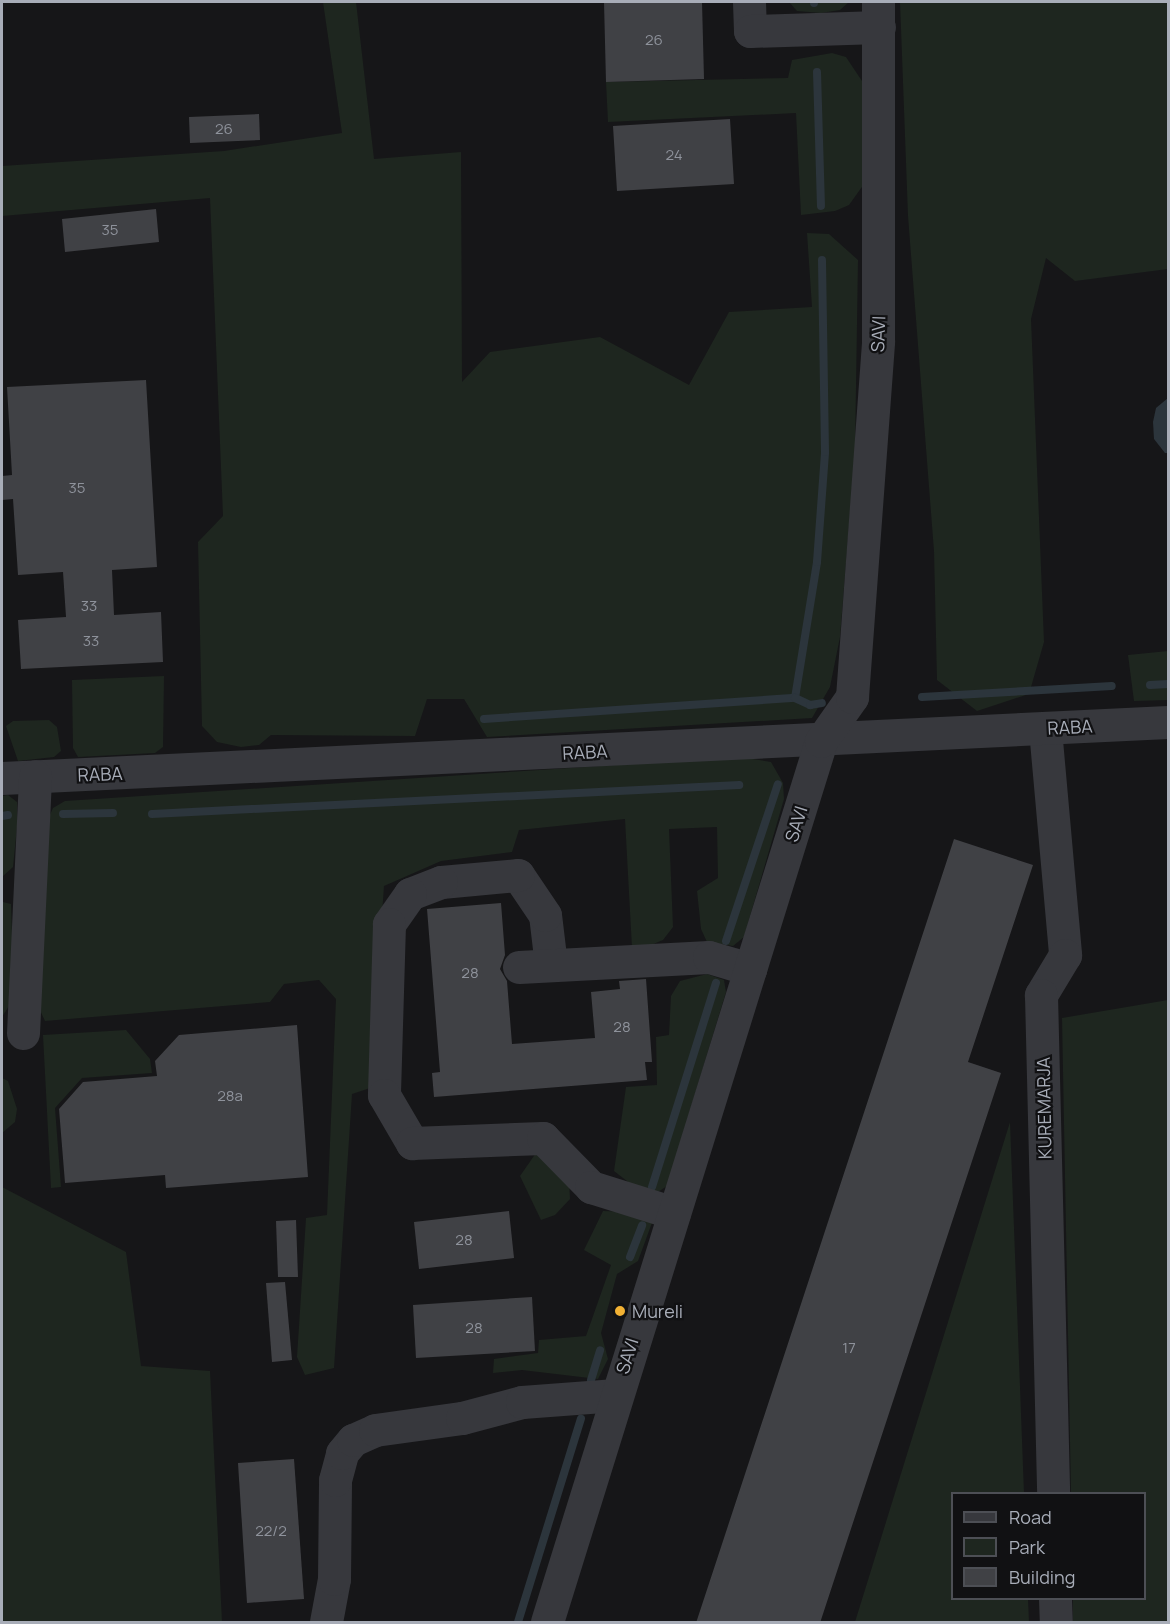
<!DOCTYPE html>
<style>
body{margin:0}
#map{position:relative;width:1170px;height:1624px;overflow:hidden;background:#161618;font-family:Manrope,sans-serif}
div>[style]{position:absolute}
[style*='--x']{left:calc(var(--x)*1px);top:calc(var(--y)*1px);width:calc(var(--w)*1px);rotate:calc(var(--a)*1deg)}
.green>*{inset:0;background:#1e261f}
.water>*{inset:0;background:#2c353c}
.stream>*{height:8px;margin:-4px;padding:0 4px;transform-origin:4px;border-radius:4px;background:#2c353c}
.building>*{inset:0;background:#404145}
.minor>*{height:33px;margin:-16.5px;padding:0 16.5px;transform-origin:16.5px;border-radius:16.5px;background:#37383d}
.dots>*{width:16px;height:16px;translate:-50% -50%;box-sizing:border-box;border:3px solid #111113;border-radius:50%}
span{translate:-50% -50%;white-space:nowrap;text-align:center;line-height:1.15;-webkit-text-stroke:4.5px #111113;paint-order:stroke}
.number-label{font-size:15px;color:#8e929b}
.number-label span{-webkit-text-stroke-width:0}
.street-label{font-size:18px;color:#a8adb8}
.poi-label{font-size:18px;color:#a8adb8}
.left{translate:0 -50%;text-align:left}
.frame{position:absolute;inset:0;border:3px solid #a8adb8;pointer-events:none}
.legend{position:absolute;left:951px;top:1492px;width:195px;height:108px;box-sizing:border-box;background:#111113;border:2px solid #4d4f55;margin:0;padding:8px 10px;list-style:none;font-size:18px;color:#a8adb8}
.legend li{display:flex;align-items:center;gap:12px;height:30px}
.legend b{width:30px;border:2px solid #4d4f55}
</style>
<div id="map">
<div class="green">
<div style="clip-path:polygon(323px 2px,356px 2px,374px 159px,461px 152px,462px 382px,490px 352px,600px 337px,689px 385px,729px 312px,812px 307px,807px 233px,829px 234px,858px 260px,855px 450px,840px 637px,830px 687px,812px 718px,487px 737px,464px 699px,427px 699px,415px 736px,271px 735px,259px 745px,241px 747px,217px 742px,202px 726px,198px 542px,223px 516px,210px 198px,2px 216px,2px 166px,224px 151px,342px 133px)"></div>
<div style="clip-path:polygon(789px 2px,849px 2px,840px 10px,821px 13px,797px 11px)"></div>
<div style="clip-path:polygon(900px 2px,1168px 2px,1168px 269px,1075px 281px,1046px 258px,1031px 319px,1044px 642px,1029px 694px,977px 711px,937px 680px,934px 551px,908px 216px)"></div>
<div style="clip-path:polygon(832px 53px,846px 57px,866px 87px,864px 184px,849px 205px,835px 211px,801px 215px,796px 113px,608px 122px,606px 82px,788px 78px,792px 60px)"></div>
<div style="clip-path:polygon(1168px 651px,1168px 700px,1134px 701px,1128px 655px)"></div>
<div style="clip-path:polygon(164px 676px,163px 747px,155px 753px,78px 757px,73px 748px,72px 680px)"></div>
<div style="clip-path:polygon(49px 720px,57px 727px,61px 751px,54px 757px,18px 761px,6px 726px,13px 721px)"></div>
<div style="clip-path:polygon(740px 757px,771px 762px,783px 783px,784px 799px,744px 937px,733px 946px,707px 942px,701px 929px,697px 891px,718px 878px,717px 827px,669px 829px,673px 927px,663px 940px,646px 947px,632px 948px,625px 819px,519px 830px,512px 852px,441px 861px,384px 886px,370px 1088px,352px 1094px,334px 1368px,305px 1375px,297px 1357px,306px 1218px,327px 1215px,336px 999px,319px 980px,284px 984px,270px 1002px,45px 1021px,39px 1008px,45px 826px,53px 808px,65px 801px)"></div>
<div style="clip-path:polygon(8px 795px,17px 802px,17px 827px,13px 867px,2px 877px,2px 796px)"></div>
<div style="clip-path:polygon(3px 902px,11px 904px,14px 998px,2px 1017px)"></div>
<div style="clip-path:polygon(707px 974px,724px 980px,726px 992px,667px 1186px,658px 1192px,632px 1185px,614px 1171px,626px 1087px,657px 1085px,656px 1037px,669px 1035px,671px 996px,680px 981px)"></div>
<div style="clip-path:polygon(1168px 1000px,1168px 1622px,1073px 1622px,1073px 1599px,1144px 1598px,1144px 1494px,1071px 1493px,1062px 1018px)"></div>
<div style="clip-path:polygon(126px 1030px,150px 1059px,152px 1073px,82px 1078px,55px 1108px,61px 1187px,51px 1188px,43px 1035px)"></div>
<div style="clip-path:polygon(2px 1078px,8px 1081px,17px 1109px,15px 1122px,2px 1133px)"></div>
<div style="clip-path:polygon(1010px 1122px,1024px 1493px,952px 1494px,952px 1598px,1028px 1599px,1029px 1622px,855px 1622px)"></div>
<div style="clip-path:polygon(536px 1153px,569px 1180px,570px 1199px,555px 1215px,541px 1220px,520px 1176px)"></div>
<div style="clip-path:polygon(2px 1187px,126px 1252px,141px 1366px,210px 1371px,222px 1622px,2px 1622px)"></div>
<div style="clip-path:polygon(603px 1211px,632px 1212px,653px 1220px,638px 1261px,617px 1274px,601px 1333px,608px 1359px,598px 1379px,522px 1370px,493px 1373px,494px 1359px,538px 1353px,539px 1340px,586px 1336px,611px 1265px,584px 1250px)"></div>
</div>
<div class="water">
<div style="clip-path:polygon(1168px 398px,1168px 453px,1165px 453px,1154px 439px,1153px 422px,1156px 408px)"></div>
</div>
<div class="stream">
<div style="--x:814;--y:2;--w:1;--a:90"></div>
<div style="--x:817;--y:72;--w:134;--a:88.3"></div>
<div style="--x:1150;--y:685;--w:18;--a:-3"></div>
<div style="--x:922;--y:697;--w:190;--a:-3.3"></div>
<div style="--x:795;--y:698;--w:138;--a:-80.8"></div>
<div style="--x:817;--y:562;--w:110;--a:-85.8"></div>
<div style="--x:825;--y:452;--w:192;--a:-90.9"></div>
<div style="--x:484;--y:719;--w:312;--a:-3.9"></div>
<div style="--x:795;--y:698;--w:17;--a:25"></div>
<div style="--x:810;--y:705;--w:12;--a:-9"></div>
<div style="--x:63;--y:814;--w:50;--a:-1.1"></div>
<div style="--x:152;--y:814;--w:588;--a:-2.83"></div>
<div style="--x:2;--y:816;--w:6;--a:-9"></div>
<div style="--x:726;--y:941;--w:165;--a:-71.7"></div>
<div style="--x:652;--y:1187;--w:214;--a:-72.6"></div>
<div style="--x:630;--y:1257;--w:34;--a:-69"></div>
<div style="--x:591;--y:1380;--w:31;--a:-73"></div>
<div style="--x:518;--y:1622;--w:213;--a:-72.8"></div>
</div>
<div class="building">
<div style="clip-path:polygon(604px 2px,702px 2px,704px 79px,606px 82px)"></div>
<div style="clip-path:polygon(259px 114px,260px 140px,190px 143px,189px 117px)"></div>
<div style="clip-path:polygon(730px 119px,734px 184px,617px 191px,613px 126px)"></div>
<div style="clip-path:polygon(156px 209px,159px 242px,65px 252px,62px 219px)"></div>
<div style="clip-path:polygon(146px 380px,157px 567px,112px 570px,114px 615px,161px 612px,163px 662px,21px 669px,18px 620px,66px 617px,63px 572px,18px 575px,13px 499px,2px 500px,2px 476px,12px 475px,7px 387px)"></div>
<div style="clip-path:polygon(954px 839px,1033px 865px,968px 1062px,1001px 1073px,820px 1623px,696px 1623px)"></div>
<div style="clip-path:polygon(501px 903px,505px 955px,500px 969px,507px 981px,512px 1044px,595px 1038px,591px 992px,620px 989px,619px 981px,646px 979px,652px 1062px,645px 1062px,647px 1080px,434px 1097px,432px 1073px,440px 1072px,427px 909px)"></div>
<div style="clip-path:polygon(297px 1025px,308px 1177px,166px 1188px,165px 1175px,65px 1183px,59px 1109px,83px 1082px,157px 1076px,155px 1061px,179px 1035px)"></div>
<div style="clip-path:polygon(509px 1211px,514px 1258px,419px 1269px,414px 1222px)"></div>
<div style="clip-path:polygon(296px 1220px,298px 1277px,278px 1277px,276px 1221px)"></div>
<div style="clip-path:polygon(285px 1282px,292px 1360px,272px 1362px,266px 1283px)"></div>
<div style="clip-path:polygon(532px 1297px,535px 1351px,416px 1358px,413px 1305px)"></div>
<div style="clip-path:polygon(294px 1459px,304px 1599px,247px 1603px,238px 1463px)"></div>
</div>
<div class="minor">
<div style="--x:749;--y:2;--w:29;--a:88"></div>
<div style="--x:750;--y:31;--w:129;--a:-1.8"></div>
<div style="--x:1045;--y:729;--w:227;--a:84.9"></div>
<div style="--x:1065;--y:955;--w:47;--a:121"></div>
<div style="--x:1041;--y:995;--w:499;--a:88.6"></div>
<div style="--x:2;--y:778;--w:1167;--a:-2.75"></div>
<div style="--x:551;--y:965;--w:50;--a:-96.8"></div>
<div style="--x:545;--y:915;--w:48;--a:-124"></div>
<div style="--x:518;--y:875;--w:77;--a:174.8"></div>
<div style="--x:441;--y:882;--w:33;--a:159"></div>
<div style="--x:410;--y:894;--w:37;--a:125"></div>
<div style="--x:389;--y:924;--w:171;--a:91.7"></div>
<div style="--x:384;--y:1095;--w:56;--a:59.7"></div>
<div style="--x:412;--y:1143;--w:131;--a:-2.2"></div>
<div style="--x:543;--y:1138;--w:69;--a:45.6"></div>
<div style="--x:591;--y:1187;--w:87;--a:17.4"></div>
<div style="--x:519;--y:967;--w:190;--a:-3"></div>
<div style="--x:709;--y:957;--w:43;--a:16.3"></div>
<div style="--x:23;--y:1033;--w:257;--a:-87.3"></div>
<div style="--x:1055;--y:1598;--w:24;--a:88"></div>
<div style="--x:326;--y:1622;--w:44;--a:-79.5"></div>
<div style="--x:334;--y:1579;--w:99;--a:-89.4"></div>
<div style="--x:335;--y:1480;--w:28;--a:-75"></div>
<div style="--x:342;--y:1453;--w:17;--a:-50"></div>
<div style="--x:353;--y:1440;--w:24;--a:-24"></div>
<div style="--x:375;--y:1430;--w:88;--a:-7.9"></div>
<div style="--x:462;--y:1418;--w:62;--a:-14.9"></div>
<div style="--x:522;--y:1402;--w:94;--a:-4.3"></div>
<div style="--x:547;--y:1622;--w:923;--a:-72.72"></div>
<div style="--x:821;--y:741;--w:54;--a:-54.8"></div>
<div style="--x:852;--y:697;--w:357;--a:-85.8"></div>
<div style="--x:878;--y:341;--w:339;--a:-90"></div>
</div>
<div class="dots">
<div style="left:620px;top:1311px;background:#f2b134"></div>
</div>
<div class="number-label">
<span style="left:654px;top:40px">26</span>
<span style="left:224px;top:129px">26</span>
<span style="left:674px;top:155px">24</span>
<span style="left:110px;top:230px">35</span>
<span style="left:77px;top:488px">35</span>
<span style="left:89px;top:606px">33</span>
<span style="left:91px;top:641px">33</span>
<span style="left:470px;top:973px">28</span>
<span style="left:622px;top:1027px">28</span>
<span style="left:230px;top:1096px">28a</span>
<span style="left:464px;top:1240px">28</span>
<span style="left:474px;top:1328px">28</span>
<span style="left:849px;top:1348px">17</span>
<span style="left:271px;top:1531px">22/2</span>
</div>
<div class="street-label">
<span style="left:878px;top:334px;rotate:-88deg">SAVI</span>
<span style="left:1070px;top:727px;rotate:-3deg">RABA</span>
<span style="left:585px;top:752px;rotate:-3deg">RABA</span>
<span style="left:100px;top:774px;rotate:-2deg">RABA</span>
<span style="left:796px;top:824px;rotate:-73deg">SAVI</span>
<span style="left:1044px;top:1108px;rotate:-91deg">KUREMARJA</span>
<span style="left:627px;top:1356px;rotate:-73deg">SAVI</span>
</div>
<div class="poi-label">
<span class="left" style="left:632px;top:1311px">Mureli</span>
</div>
<div class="frame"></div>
<ul class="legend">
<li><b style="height:8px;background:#37383d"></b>Road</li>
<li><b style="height:16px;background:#1e261f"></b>Park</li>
<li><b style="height:16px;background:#404145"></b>Building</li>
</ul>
</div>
